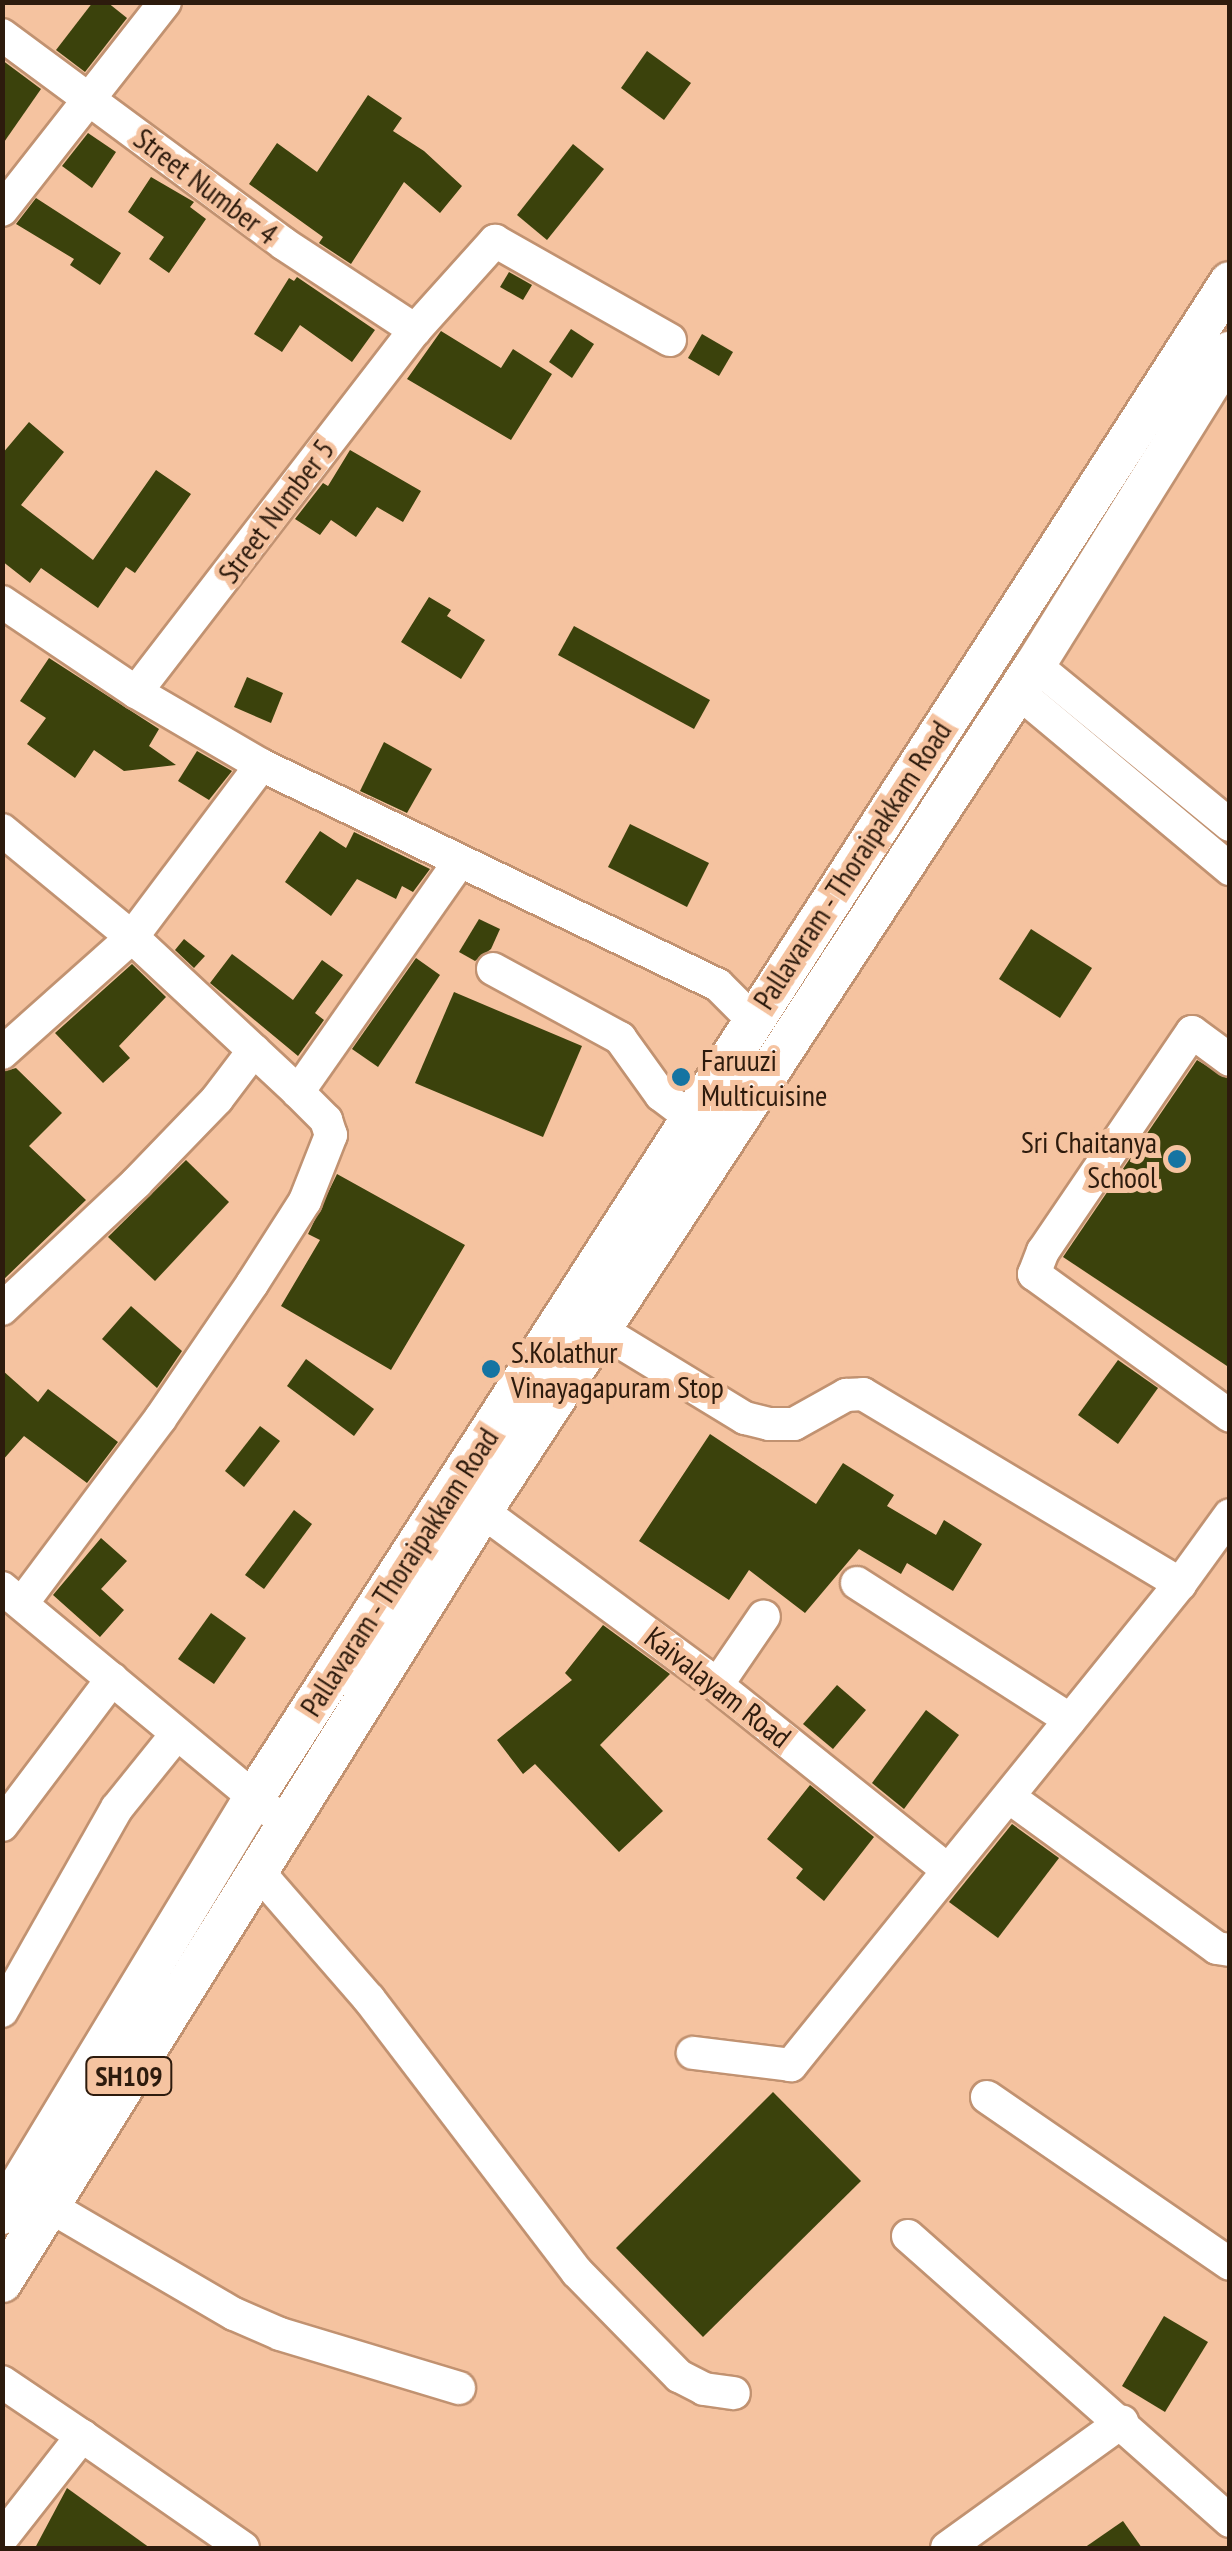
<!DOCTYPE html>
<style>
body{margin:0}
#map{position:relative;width:1232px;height:2551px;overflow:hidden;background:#f5c3a0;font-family:"PT Sans Narrow",sans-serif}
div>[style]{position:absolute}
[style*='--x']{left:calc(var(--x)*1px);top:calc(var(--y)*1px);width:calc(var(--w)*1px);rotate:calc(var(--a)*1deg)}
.building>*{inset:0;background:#3b420c}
.roads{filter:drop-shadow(2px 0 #c19271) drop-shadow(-2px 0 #c19271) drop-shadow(0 2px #c19271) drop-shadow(0 -2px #c19271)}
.minor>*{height:32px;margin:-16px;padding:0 16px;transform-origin:16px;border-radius:16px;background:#fff}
.major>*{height:40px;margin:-20px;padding:0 20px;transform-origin:20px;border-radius:20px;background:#fff}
.dots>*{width:28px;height:28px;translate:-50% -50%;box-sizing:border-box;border:5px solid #f5c3a0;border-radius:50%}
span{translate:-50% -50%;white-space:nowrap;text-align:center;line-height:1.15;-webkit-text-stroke:10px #f5c3a0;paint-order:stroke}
.shield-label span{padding:2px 8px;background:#f5c3a0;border:2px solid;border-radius:8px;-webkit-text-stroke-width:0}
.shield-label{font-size:28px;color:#2d1b0d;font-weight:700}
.street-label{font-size:30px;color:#2d1b0d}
.poi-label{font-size:30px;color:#2d1b0d}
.left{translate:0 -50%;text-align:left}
.right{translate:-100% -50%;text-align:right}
.frame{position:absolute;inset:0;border:5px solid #2d1b0d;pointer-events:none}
</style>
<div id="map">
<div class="building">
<div style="clip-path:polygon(93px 2px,107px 2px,127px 18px,85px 72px,56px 50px)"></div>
<div style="clip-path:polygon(647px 51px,691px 83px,664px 120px,621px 88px)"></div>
<div style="clip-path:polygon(2px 60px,41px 89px,2px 145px)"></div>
<div style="clip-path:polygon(368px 95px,402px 118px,393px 131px,424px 151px,462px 186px,440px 213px,404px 182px,351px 264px,319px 243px,323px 237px,249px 184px,277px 143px,317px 172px)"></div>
<div style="clip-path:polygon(88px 133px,116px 152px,92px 188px,62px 166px)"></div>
<div style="clip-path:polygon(573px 144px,604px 169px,547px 240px,517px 215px)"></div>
<div style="clip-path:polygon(151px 177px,194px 202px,190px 207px,206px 219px,169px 273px,149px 259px,164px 237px,128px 212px)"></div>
<div style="clip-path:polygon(36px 198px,121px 253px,100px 285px,70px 265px,74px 259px,16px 224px)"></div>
<div style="clip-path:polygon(509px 272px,532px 285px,523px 300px,500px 287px)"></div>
<div style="clip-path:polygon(297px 277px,375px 330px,352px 362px,300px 325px,282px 352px,254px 334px,289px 278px,294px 281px)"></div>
<div style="clip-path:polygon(571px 329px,594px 344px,572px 378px,549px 362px)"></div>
<div style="clip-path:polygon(441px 331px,501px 368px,513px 349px,552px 374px,511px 440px,407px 379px)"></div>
<div style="clip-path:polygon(702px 334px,733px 352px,719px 376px,688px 358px)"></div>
<div style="clip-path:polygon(29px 422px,64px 452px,21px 505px,93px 560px,156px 470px,191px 494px,135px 573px,126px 567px,98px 608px,41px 568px,30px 583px,2px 561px,2px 454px)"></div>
<div style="clip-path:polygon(350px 450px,421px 491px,403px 522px,377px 507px,356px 537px,331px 520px,320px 535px,295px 519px,323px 483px,328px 486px)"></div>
<div style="clip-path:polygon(429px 597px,451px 610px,447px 616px,485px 640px,461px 679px,401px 642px)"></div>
<div style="clip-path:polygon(574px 626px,710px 700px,694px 729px,558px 655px)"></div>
<div style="clip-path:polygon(49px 658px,159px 729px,149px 746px,176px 765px,124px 771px,94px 750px,75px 778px,27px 744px,46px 718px,20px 701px)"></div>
<div style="clip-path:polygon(247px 677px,283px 693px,271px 723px,234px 707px)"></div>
<div style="clip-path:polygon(384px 742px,432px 769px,407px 813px,360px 791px)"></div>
<div style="clip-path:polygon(197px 751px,232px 771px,209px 800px,178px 781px)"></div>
<div style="clip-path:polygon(630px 824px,709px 863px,687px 907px,608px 867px)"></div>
<div style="clip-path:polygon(320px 831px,346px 848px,354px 832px,430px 869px,413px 892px,402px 886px,396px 899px,357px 879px,331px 916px,285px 882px)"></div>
<div style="clip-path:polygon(479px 919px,500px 929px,491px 949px,475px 961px,459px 952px)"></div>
<div style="clip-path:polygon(1031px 929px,1092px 968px,1060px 1018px,999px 979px)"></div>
<div style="clip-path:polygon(184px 939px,205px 956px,194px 968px,175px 950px)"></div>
<div style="clip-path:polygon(232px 954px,293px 1000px,322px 960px,343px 975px,315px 1013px,324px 1020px,298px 1056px,210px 983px)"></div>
<div style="clip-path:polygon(416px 958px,440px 975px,378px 1067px,352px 1049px)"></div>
<div style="clip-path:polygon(132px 964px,166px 997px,119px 1046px,130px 1058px,103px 1083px,55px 1033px)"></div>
<div style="clip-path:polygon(454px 992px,582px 1046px,543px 1137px,415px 1083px)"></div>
<div style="clip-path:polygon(1197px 1060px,1230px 1080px,1230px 1368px,1063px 1257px)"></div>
<div style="clip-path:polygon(16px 1068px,62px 1113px,29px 1146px,86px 1200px,2px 1281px,2px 1072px)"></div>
<div style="clip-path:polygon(186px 1160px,229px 1202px,155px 1281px,108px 1237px)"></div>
<div style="clip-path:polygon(337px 1174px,465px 1245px,391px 1370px,281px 1306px,320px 1240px,308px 1234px)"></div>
<div style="clip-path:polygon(131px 1306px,182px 1351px,157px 1388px,102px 1339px)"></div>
<div style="clip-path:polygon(306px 1359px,374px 1409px,354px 1436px,287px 1386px)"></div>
<div style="clip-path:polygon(1118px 1360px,1158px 1388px,1118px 1444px,1078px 1415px)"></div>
<div style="clip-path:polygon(2px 1370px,38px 1402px,48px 1389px,118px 1442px,87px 1483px,24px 1436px,2px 1461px)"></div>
<div style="clip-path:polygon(260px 1426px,280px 1441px,244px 1487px,225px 1471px)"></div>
<div style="clip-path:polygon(710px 1434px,816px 1504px,843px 1463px,894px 1495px,887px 1506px,936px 1535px,944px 1520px,982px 1544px,953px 1591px,907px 1563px,901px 1574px,859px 1549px,805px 1613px,749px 1570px,729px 1600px,639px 1541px)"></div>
<div style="clip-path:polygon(294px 1510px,312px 1524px,264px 1589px,245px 1575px)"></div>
<div style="clip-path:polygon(101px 1538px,127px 1561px,101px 1589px,124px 1610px,100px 1637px,53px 1595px)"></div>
<div style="clip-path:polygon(211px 1613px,246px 1638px,214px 1684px,178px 1659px)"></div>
<div style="clip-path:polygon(603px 1625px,670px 1674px,600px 1745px,663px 1811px,619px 1852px,535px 1764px,523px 1774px,497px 1740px,572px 1680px,565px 1673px)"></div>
<div style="clip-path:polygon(837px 1685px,866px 1710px,833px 1749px,803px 1724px)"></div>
<div style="clip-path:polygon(926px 1710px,959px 1735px,904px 1809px,872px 1783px)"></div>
<div style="clip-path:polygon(810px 1785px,874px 1837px,824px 1901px,796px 1878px,803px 1869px,767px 1839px)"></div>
<div style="clip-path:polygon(1012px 1824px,1059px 1858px,998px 1938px,949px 1902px)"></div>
<div style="clip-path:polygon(773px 2092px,861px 2181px,703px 2337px,616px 2248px)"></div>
<div style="clip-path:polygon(1164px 2316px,1208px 2342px,1165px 2412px,1122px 2386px)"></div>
<div style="clip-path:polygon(67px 2488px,150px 2548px,35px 2548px)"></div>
<div style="clip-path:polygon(1123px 2521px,1142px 2548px,1084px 2548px)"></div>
</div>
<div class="roads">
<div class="minor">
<div style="--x:2;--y:35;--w:351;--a:36.5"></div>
<div style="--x:284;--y:244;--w:157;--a:33.3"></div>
<div style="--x:2;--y:210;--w:264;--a:-51.9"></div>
<div style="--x:2;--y:602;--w:161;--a:33.9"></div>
<div style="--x:136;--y:692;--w:145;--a:30.3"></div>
<div style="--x:261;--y:765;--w:507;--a:25.71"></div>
<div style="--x:718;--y:985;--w:49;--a:45"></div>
<div style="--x:1035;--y:665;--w:252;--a:39.4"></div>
<div style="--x:1017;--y:691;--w:278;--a:39.9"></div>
<div style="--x:136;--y:692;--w:457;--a:-52.4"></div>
<div style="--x:415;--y:330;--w:120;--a:-48"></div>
<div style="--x:495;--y:241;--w:201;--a:29.5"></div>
<div style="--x:2;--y:830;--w:168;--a:39.5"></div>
<div style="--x:132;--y:937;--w:227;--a:43"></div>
<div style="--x:298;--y:1092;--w:40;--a:45"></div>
<div style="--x:326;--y:1120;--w:16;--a:72"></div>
<div style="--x:331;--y:1135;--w:71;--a:111.5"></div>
<div style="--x:305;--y:1201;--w:98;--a:122.6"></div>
<div style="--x:252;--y:1284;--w:163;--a:124.3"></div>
<div style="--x:160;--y:1419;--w:229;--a:126.8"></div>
<div style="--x:493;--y:969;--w:145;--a:28.5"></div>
<div style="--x:620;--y:1038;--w:70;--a:54.3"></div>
<div style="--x:661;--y:1095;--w:36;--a:37"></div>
<div style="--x:2;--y:1053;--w:174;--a:-41.7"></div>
<div style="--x:132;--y:937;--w:215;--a:-53.1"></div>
<div style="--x:1230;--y:1060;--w:47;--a:-143.6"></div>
<div style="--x:1192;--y:1032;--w:265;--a:124.2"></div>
<div style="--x:1043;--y:1251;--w:25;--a:111"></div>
<div style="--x:1034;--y:1274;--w:242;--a:35.9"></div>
<div style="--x:298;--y:1092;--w:281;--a:-55"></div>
<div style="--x:2;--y:1309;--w:184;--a:-43.2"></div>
<div style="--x:136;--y:1183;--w:117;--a:-46"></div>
<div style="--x:217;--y:1099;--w:61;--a:-52.9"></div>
<div style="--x:599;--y:1329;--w:171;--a:31.4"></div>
<div style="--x:745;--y:1418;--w:25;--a:14"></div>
<div style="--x:769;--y:1424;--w:25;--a:0"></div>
<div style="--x:794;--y:1424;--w:60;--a:-29.1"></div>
<div style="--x:846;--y:1395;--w:17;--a:-3"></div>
<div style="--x:863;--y:1394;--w:370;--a:30.9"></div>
<div style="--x:1180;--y:1584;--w:619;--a:128.96"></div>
<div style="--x:791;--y:2065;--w:99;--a:-173"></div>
<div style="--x:482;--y:1511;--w:275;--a:36.4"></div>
<div style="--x:703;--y:1674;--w:314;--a:38.7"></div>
<div style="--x:857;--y:1583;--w:253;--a:32.7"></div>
<div style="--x:1180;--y:1584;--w:85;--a:-54.1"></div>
<div style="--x:2;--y:1588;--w:351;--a:39.7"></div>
<div style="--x:717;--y:1685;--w:83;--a:-55.7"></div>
<div style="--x:1009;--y:1797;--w:257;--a:36"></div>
<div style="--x:1217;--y:1948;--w:13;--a:9"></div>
<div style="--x:2;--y:1825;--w:183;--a:-53"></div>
<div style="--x:256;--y:1869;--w:172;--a:49"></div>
<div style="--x:369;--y:1999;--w:343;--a:52.7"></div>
<div style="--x:577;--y:2272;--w:146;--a:45.6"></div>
<div style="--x:679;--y:2376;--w:28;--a:27"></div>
<div style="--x:704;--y:2389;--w:30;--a:8"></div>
<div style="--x:2;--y:2011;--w:233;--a:-60.5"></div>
<div style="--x:117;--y:1808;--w:94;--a:-51.1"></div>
<div style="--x:987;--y:2097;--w:295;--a:34.5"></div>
<div style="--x:49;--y:2206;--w:214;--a:30.3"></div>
<div style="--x:234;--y:2314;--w:50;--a:23.5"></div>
<div style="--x:280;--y:2334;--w:187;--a:16.8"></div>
<div style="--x:908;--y:2236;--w:430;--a:41.5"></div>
<div style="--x:2;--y:2382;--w:97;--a:34"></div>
<div style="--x:2;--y:2538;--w:130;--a:-51.9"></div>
<div style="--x:82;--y:2436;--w:196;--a:34.8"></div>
<div style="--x:947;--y:2548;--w:216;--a:-35.8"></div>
</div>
<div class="major">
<div style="--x:2;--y:2214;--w:485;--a:-58.8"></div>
<div style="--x:253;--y:1799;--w:1804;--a:-57.22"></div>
<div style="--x:2;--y:2282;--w:908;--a:-58.09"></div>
<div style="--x:482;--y:1511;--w:1011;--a:-56.83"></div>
<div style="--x:1035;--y:665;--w:369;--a:-58.1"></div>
</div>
</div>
<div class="dots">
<div style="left:681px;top:1077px;background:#1574a2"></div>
<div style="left:1177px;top:1159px;background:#1574a2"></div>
<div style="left:491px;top:1369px;background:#1574a2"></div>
</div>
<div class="shield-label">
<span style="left:129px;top:2076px">SH109</span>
</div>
<div class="street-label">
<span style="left:206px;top:186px;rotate:37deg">Street Number 4</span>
<span style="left:276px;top:511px;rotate:-53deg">Street Number 5</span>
<span style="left:852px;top:865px;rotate:-57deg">Pallavaram - Thoraipakkam Road</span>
<span style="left:399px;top:1572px;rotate:-57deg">Pallavaram - Thoraipakkam Road</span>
<span style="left:718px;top:1687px;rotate:38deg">Kaivalayam Road</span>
</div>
<div class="poi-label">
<span class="left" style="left:701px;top:1077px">Faruuzi<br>Multicuisine</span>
<span class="right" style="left:1157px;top:1159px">Sri Chaitanya<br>School</span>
<span class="left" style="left:511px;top:1369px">S.Kolathur<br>Vinayagapuram Stop</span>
</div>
<div class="frame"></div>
</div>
